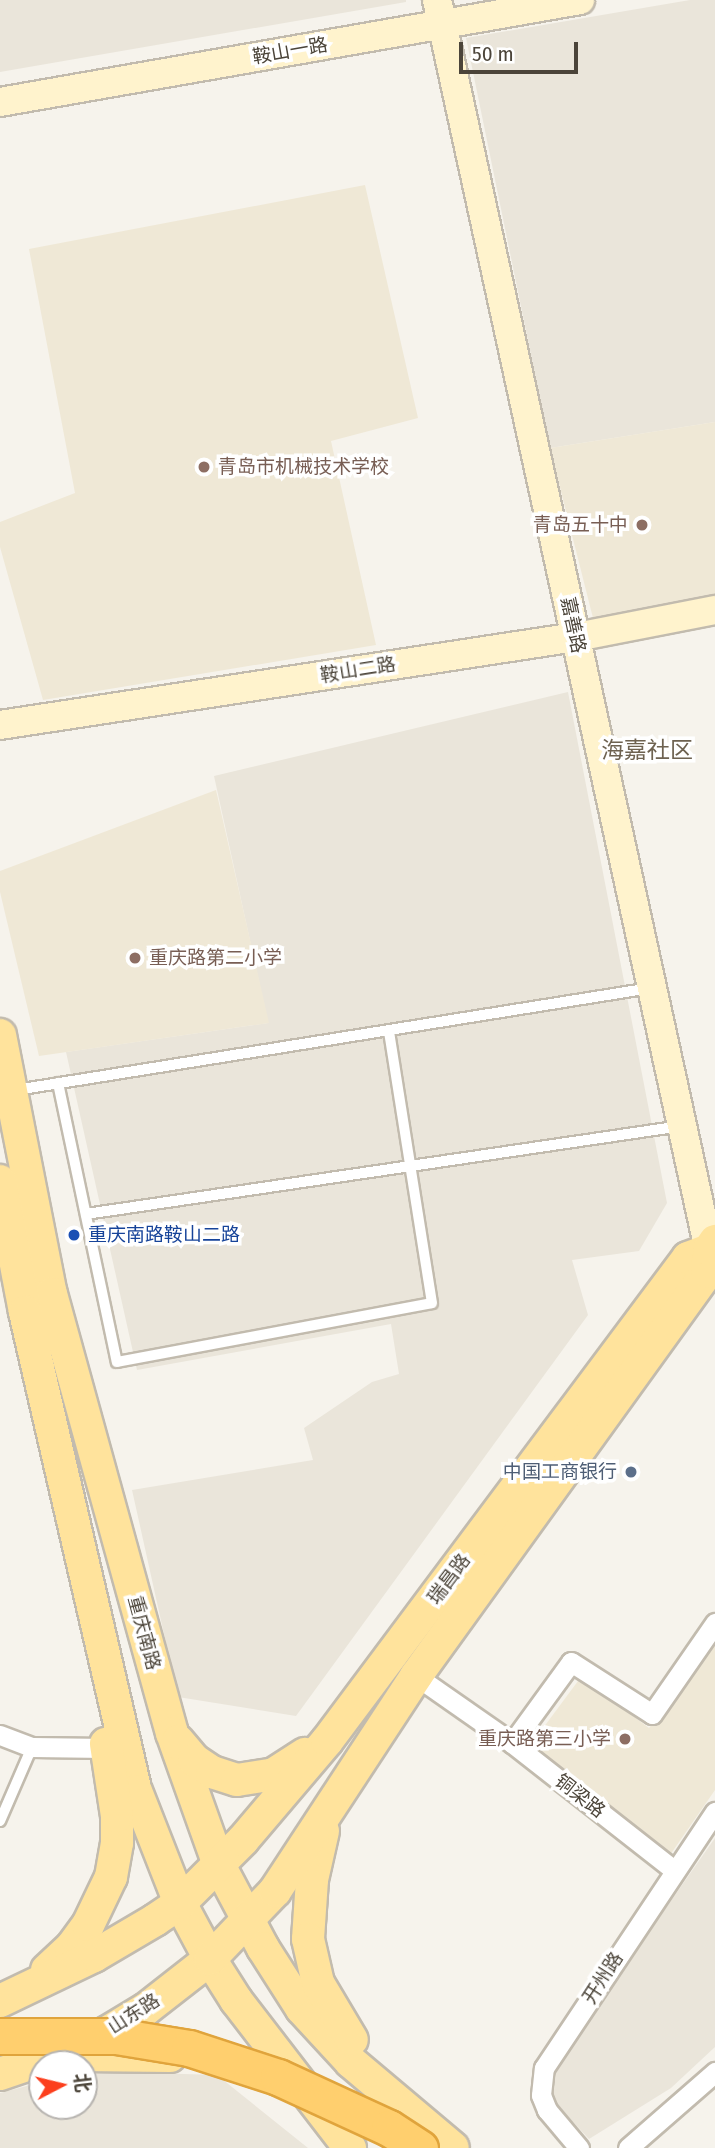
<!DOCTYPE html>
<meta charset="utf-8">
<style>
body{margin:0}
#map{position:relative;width:715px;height:2148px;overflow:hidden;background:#f6f3ec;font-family:"Fira Sans Condensed","Noto Sans SC",sans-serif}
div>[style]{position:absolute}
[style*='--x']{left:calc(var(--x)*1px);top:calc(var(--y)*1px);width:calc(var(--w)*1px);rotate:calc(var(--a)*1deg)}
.residential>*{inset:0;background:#eae5da}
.education>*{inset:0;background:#efe8d6}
.roads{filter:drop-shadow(2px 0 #c2bbae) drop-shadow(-2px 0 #c2bbae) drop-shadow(0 2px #c2bbae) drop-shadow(0 -2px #c2bbae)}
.lane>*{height:10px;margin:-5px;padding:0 5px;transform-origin:5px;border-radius:5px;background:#fff}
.street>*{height:19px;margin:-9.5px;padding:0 9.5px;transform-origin:9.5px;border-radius:9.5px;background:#fff}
.secondary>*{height:28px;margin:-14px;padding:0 14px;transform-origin:14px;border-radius:14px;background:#fff3cd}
.primary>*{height:32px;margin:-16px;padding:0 16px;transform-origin:16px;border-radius:16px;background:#ffe39c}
.bridges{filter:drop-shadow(2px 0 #e0a43c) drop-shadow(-2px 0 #e0a43c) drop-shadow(0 2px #e0a43c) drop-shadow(0 -2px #e0a43c)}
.highway-bridge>*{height:35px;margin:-17.5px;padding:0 17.5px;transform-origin:17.5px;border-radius:17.5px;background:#ffcf6e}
.dots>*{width:19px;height:19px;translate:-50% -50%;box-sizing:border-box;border:4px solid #fff;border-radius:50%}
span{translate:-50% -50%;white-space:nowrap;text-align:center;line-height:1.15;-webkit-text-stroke:7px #fff;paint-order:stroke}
.street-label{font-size:19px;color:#4b4439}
.education-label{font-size:19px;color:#785e54}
.left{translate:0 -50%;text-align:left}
.right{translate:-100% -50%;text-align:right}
.transit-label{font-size:19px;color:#164399}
.service-label{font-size:19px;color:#4e5e75}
.quarter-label{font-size:23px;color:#6e6250}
.north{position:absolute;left:28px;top:2050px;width:70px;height:70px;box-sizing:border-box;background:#fff;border:2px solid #b7b4b0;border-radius:50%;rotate:83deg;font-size:19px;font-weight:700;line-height:28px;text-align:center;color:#4b4439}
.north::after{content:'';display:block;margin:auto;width:24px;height:32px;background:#fc3f1d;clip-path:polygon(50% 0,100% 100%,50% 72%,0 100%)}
.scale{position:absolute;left:459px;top:42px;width:119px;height:32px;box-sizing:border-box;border:4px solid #4b4439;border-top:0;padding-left:9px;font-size:21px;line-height:24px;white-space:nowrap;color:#4b4439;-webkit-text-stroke:5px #fff;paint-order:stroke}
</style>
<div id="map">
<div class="residential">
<div style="clip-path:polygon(0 0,406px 0,406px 2px,0 72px)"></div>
<div style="clip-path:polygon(690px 0,715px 0,715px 422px,550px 448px,466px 38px)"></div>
<div style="clip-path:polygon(568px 692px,667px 1203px,639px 1251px,572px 1260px,588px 1315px,296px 1716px,178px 1697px,132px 1490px,313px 1460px,304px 1428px,372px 1382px,399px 1374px,391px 1324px,137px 1370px,66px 1052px,268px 1023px,214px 776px)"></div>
<div style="clip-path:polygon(715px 1838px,715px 2047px,671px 2088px,589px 2139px,547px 2094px,548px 2076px)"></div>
<div style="clip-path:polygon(85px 2071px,217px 2075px,308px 2148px,0 2148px,0 2093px,42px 2082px,42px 2106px,84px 2106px)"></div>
</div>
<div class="education">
<div style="clip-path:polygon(365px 185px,418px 418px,331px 441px,376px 645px,43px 700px,0 547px,0 522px,75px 493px,29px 249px)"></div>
<div style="clip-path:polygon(715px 422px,715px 602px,594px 622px,550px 448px)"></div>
<div style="clip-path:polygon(216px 790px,269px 1023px,39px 1056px,0 892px,0 871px)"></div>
<div style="clip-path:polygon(715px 1642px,715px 1790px,670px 1855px,526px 1751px,581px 1677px,649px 1728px)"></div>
</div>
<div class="roads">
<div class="lane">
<div style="--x:58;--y:1083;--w:285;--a:78.1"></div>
<div style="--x:117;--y:1362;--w:320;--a:-10.6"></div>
<div style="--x:432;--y:1303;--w:276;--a:-99"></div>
<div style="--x:16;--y:1090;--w:643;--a:-9.13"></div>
<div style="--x:86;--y:1214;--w:601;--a:-8.41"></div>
<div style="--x:0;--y:1821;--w:81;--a:-66.6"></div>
</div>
<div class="street">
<div style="--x:416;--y:1676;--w:117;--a:34.9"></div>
<div style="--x:512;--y:1743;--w:206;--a:38.1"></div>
<div style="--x:0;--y:1735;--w:34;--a:21"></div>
<div style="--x:32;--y:1747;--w:74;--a:0.8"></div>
<div style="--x:512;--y:1743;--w:100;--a:-53.9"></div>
<div style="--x:571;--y:1662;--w:96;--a:32.7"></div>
<div style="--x:652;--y:1714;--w:111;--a:-55.3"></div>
<div style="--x:579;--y:2148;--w:50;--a:-130.1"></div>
<div style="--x:547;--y:2110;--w:16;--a:-112"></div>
<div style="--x:541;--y:2095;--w:27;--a:-84"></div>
<div style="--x:544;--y:2068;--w:308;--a:-56.3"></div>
<div style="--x:628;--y:2148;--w:116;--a:-41.1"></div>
</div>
<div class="secondary">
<div style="--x:437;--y:0;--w:1279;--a:77.72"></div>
<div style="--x:0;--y:102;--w:589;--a:-9.97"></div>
<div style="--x:0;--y:725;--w:583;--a:-8.69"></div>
<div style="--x:576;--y:637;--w:142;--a:-11"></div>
</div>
<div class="primary">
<div style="--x:0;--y:1035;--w:264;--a:78.9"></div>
<div style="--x:51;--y:1294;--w:455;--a:74.6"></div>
<div style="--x:172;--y:1733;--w:140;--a:70.4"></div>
<div style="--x:219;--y:1865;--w:94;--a:62.1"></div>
<div style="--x:263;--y:1948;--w:72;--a:57.4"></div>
<div style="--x:302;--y:2009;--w:72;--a:47.2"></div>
<div style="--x:351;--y:2062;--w:133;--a:40.1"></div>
<div style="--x:0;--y:1181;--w:133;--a:79.2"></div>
<div style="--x:25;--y:1312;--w:492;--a:77"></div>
<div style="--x:136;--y:1791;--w:120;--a:68.6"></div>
<div style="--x:180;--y:1903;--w:64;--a:61.8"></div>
<div style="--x:210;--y:1959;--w:49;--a:57.6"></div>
<div style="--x:236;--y:2000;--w:187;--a:52.4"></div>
<div style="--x:178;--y:1741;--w:25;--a:50"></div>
<div style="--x:194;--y:1760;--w:22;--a:34"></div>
<div style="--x:212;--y:1772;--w:26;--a:18"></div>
<div style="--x:237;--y:1780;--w:37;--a:-9"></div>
<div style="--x:274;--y:1774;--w:37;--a:-33"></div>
<div style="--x:323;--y:1831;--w:50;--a:102.7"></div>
<div style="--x:312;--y:1880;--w:59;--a:93.9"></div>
<div style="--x:308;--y:1939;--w:45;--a:77.2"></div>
<div style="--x:318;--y:1983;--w:66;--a:59.2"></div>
<div style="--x:47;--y:1970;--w:33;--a:-43"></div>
<div style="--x:71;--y:1948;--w:29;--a:-54"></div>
<div style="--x:88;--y:1925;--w:53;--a:-64.4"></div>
<div style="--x:111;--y:1877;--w:35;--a:-80"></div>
<div style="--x:117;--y:1843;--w:27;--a:-90"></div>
<div style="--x:117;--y:1816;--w:73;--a:-98.7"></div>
<div style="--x:0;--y:2001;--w:104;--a:-25.6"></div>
<div style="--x:94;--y:1956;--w:71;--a:-30.5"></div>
<div style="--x:155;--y:1920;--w:30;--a:-34"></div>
<div style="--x:180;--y:1903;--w:89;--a:-45"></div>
<div style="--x:243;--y:1840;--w:130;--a:-49.7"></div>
<div style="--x:327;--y:1741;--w:603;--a:-53.23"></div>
<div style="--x:688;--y:1258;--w:22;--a:-21"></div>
<div style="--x:68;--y:2058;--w:14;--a:-12"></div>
<div style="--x:82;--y:2055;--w:88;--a:0.7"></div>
<div style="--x:0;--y:2074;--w:69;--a:-18.7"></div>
<div style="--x:65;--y:2052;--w:47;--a:-24.9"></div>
<div style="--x:108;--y:2032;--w:44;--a:-31.2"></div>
<div style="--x:146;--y:2009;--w:81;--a:-38"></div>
<div style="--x:210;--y:1959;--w:94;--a:-46.3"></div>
<div style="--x:275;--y:1891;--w:257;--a:-56.7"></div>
<div style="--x:416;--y:1676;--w:498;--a:-54.2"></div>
<div style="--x:707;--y:1272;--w:22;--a:-85"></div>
<div style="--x:709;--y:1250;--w:11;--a:-56"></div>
</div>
</div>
<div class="bridges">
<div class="highway-bridge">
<div style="--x:0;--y:2036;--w:116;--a:0"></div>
<div style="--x:116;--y:2036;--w:74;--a:9.3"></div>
<div style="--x:189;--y:2048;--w:94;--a:18"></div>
<div style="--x:278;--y:2077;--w:122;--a:24.7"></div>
<div style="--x:389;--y:2128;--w:37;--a:33"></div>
</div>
</div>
<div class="dots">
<div style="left:204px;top:467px;background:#8d6e63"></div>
<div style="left:642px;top:525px;background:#8d6e63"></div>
<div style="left:135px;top:958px;background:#8d6e63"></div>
<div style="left:74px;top:1235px;background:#1a4fb4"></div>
<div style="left:631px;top:1472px;background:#5c6f8a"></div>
<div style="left:625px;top:1739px;background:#8d6e63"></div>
</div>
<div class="street-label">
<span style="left:290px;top:51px;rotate:-10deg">鞍山一路</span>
<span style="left:573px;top:625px;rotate:78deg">嘉善路</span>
<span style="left:358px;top:670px;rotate:-9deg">鞍山二路</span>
<span style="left:449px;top:1579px;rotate:-53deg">瑞昌路</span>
<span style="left:144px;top:1633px;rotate:75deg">重庆南路</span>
<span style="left:580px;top:1796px;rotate:38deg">铜梁路</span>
<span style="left:603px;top:1978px;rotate:-57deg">开州路</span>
<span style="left:134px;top:2014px;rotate:-33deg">山东路</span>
</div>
<div class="education-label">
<span class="left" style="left:218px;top:467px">青岛市机械技术学校</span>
<span class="right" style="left:628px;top:525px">青岛五十中</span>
<span class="left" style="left:149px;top:958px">重庆路第二小学</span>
<span class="right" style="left:611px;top:1739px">重庆路第三小学</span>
</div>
<div class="transit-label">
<span class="left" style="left:88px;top:1235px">重庆南路鞍山二路</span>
</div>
<div class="service-label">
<span class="right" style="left:617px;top:1472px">中国工商银行</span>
</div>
<div class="quarter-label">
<span style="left:647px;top:750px">海嘉社区</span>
</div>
<div class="north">北</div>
<div class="scale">50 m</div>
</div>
